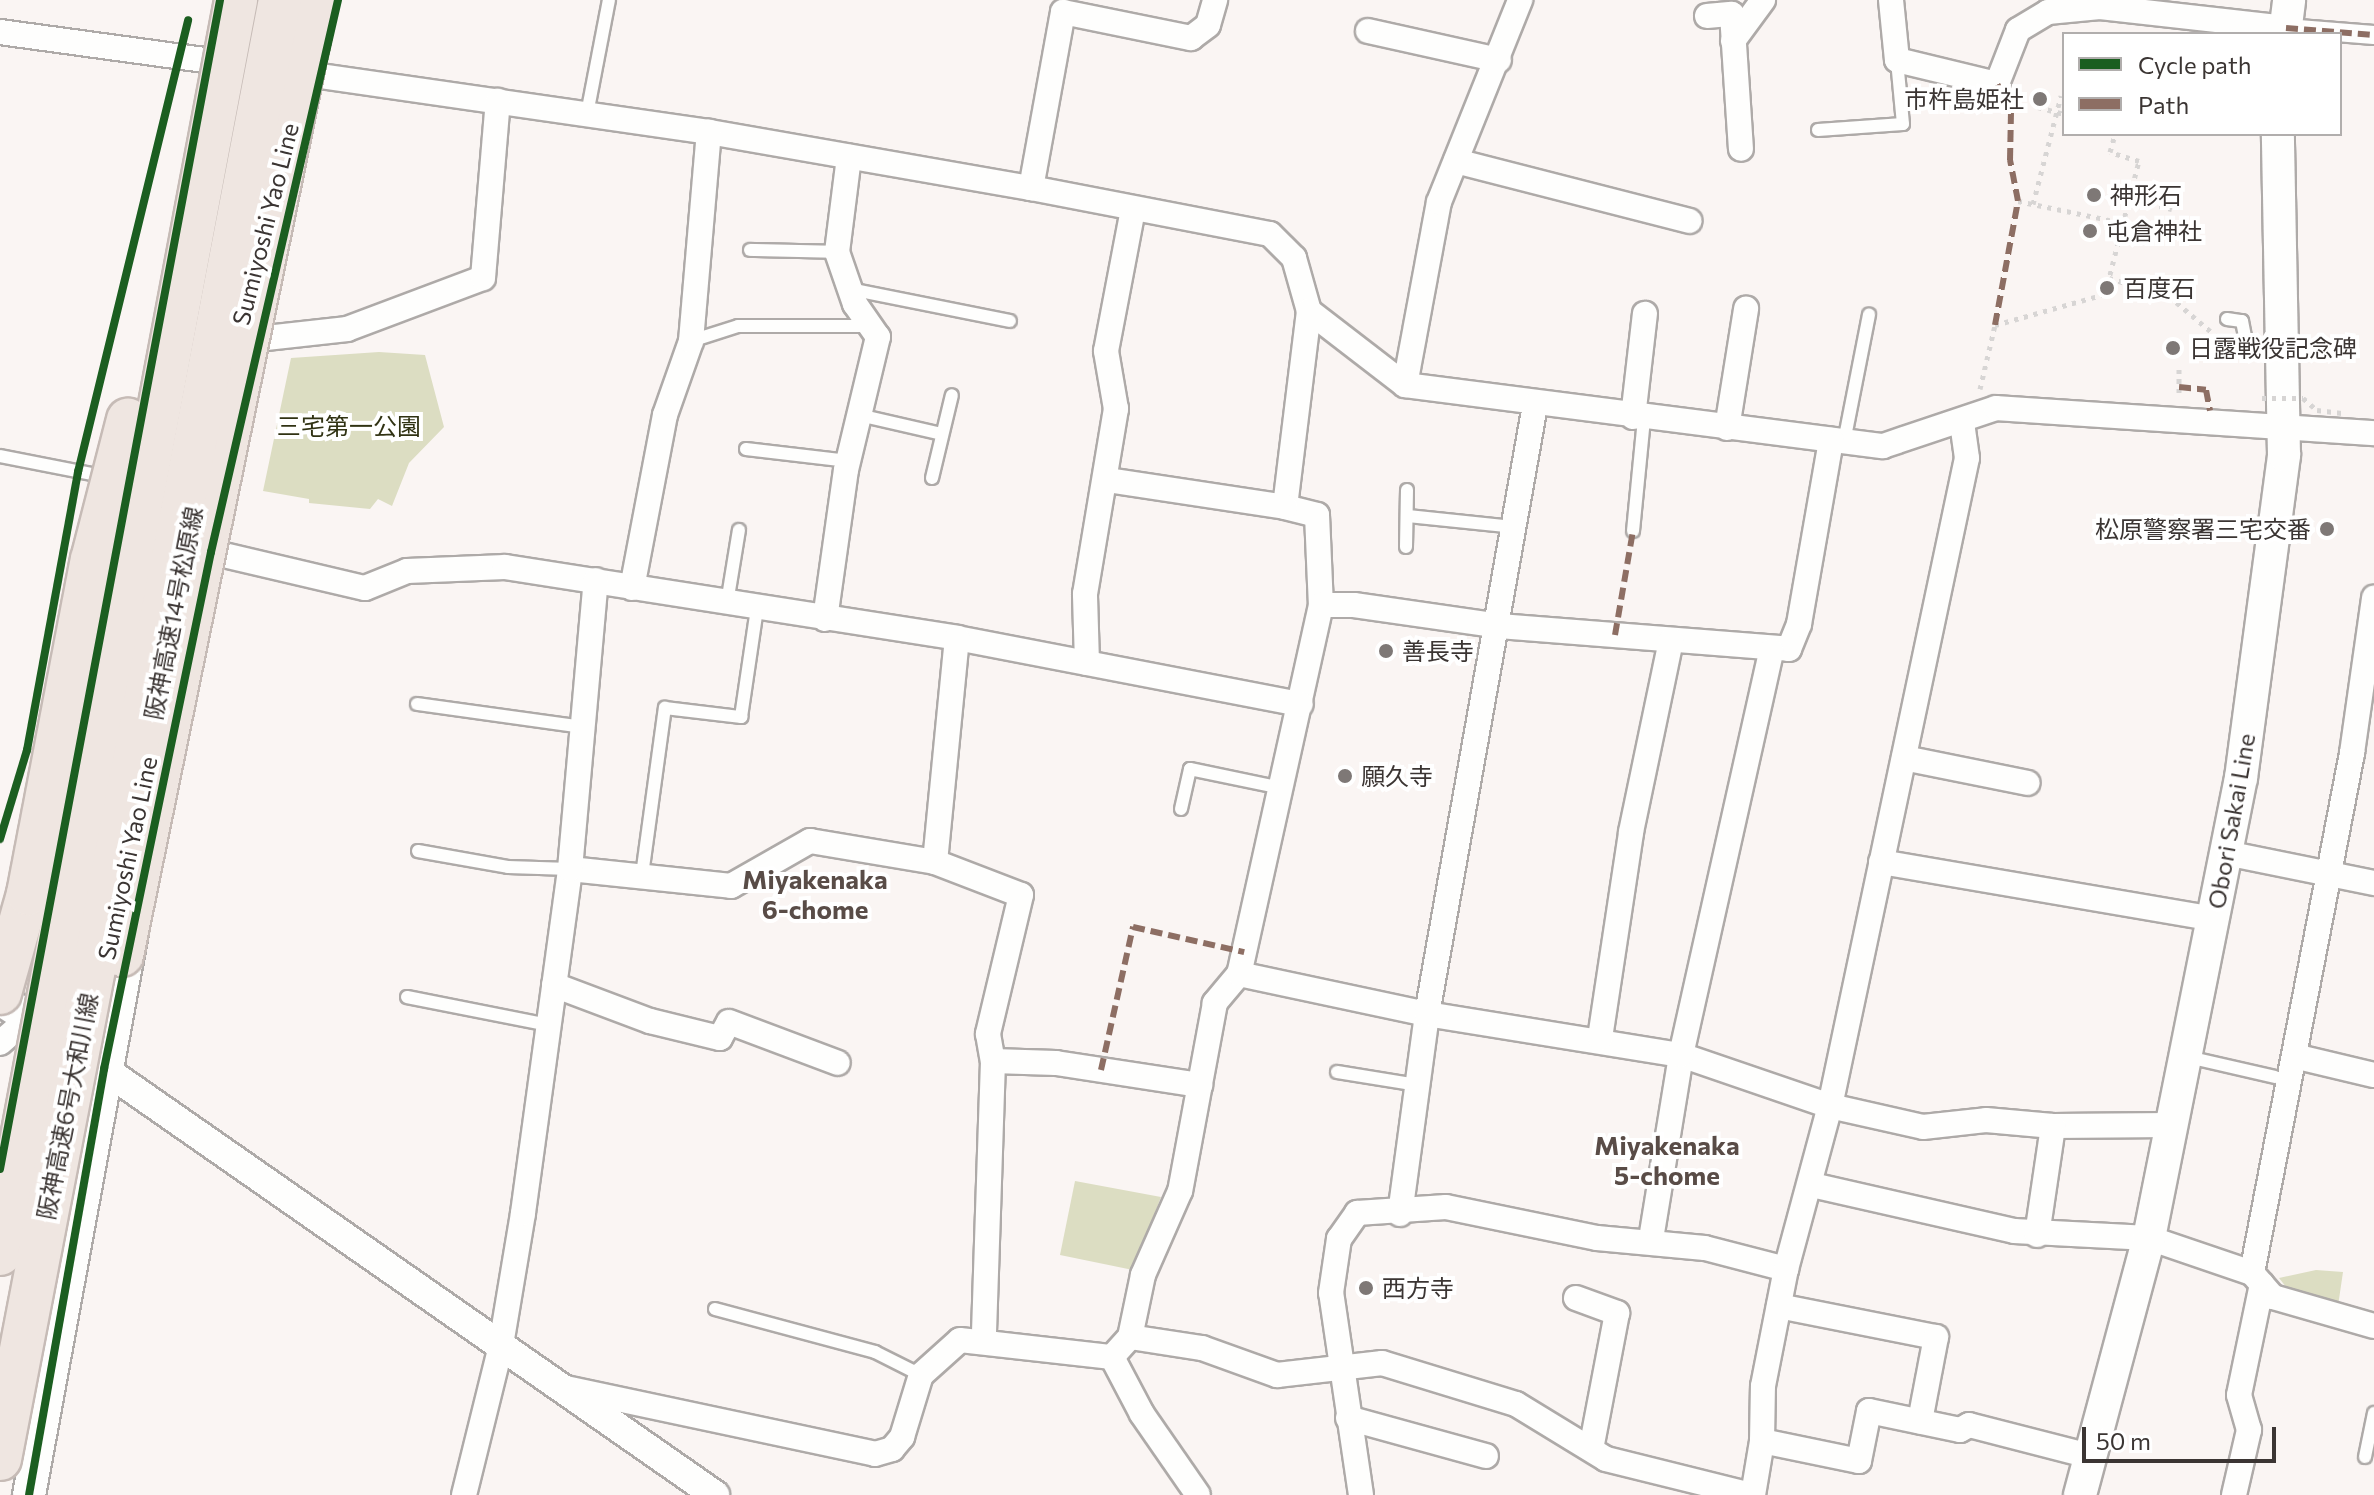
<!DOCTYPE html>
<meta charset="utf-8">
<style>
body{margin:0}
#map{position:relative;width:2374px;height:1495px;overflow:hidden;background:#faf5f3;font-family:Commissioner,"Noto Sans JP",sans-serif}
div>[style]{position:absolute}
[style*='--x']{left:calc(var(--x)*1px);top:calc(var(--y)*1px);width:calc(var(--w)*1px);rotate:calc(var(--a)*1deg)}
.green>*{inset:0;background:#dcddc2}
.path>*{height:5px;margin-top:-2.5px;transform-origin:0;background:repeating-linear-gradient(90deg,#d7d5d4 0 4px,transparent 0 10px)}
.roads{filter:drop-shadow(2px 0 #aeaaa8) drop-shadow(-2px 0 #aeaaa8) drop-shadow(0 2px #aeaaa8) drop-shadow(0 -2px #aeaaa8)}
.service>*{height:12px;margin:-6px;padding:0 6px;transform-origin:6px;border-radius:6px;background:#fefefd}
.pedestrian>*{height:18px;margin:-9px;padding:0 9px;transform-origin:9px;border-radius:9px;background:#fefefd}
.minor>*{height:24px;margin:-12px;padding:0 12px;transform-origin:12px;border-radius:12px;background:#fefefd}
.tertiary>*{height:28px;margin:-14px;padding:0 14px;transform-origin:14px;border-radius:14px;background:#fefefd}
.secondary>*{height:32px;margin:-16px;padding:0 16px;transform-origin:16px;border-radius:16px;background:#fefefd}
.path-bridge>*{height:5px;margin-top:-2.5px;transform-origin:0;background:repeating-linear-gradient(90deg,#d7d5d4 0 4px,transparent 0 10px)}
.bridges{filter:drop-shadow(2px 0 #c6bbb6) drop-shadow(-2px 0 #c6bbb6) drop-shadow(0 2px #c6bbb6) drop-shadow(0 -2px #c6bbb6)}
.motorway-bridge>*{height:42px;margin:-21px;padding:0 21px;transform-origin:21px;border-radius:21px;background:#efe6e1}
.quiet>*{height:6px;margin-top:-3px;transform-origin:0;background:repeating-linear-gradient(90deg,#8d6e63 0 12px,transparent 0 18px)}
.cycleway>*{height:8px;margin:-4px;padding:0 4px;transform-origin:4px;border-radius:4px;background:#1b5e20}
.dots>*{width:22px;height:22px;translate:-50% -50%;box-sizing:border-box;border:4px solid #fff;border-radius:50%}
span{translate:-50% -50%;white-space:nowrap;text-align:center;line-height:1.15;-webkit-text-stroke:8px #fff;paint-order:stroke}
.poi-label{font-size:24px;color:#3b3533}
.right{translate:-100% -50%;text-align:right}
.left{translate:0 -50%;text-align:left}
.street-label{font-size:24px;color:#3b3533}
.park-label{font-size:24px;color:#303213}
.neighbourhood-label{font-size:26px;color:#594c47;font-weight:700}
.legend{position:absolute;left:2062px;top:32px;width:280px;height:104px;box-sizing:border-box;background:#fff;border:2px solid #b1aead;margin:0;padding:10px 14px;list-style:none;font-size:24px;color:#3b3533}
.legend li{display:flex;align-items:center;gap:16px;height:40px}
.legend b{width:40px;border:2px solid #b1aead}
.scale{position:absolute;left:2082px;top:1427px;width:194px;height:36px;box-sizing:border-box;border:4px solid #3b3533;border-top:0;padding-left:10px;font-size:24px;line-height:28px;white-space:nowrap;color:#3b3533;-webkit-text-stroke:6px #fff;paint-order:stroke}
</style>
<div id="map">
<div class="green">
<div style="clip-path:polygon(379px 352px,425px 355px,444px 427px,409px 463px,392px 506px,378px 499px,370px 509px,309px 503px,309px 499px,263px 491px,291px 358px)"></div>
<div style="clip-path:polygon(1075px 1181px,1161px 1197px,1133px 1270px,1060px 1255px)"></div>
<div style="clip-path:polygon(2316px 1270px,2343px 1272px,2338px 1306px,2293px 1296px,2279px 1278px)"></div>
</div>
<div class="path">
<div style="--x:2038;--y:107;--w:27;--a:15"></div>
<div style="--x:2130;--y:199;--w:43;--a:13.4"></div>
<div style="--x:2018;--y:201;--w:107;--a:11.8"></div>
<div style="--x:2033;--y:204;--w:112;--a:-75.5"></div>
<div style="--x:2106;--y:232;--w:14;--a:12"></div>
<div style="--x:2109;--y:278;--w:63;--a:16.7"></div>
<div style="--x:2169;--y:296;--w:60;--a:40.3"></div>
<div style="--x:2179;--y:369;--w:27;--a:90"></div>
<div style="--x:1980;--y:389;--w:66;--a:-76.8"></div>
<div style="--x:1995;--y:325;--w:114;--a:-15.7"></div>
<div style="--x:2105;--y:294;--w:137;--a:-75.7"></div>
<div style="--x:2139;--y:161;--w:30;--a:-163"></div>
<div style="--x:2110;--y:152;--w:19;--a:-74"></div>
</div>
<div class="roads">
<div class="service">
<div style="--x:587;--y:114;--w:116;--a:-79.1"></div>
<div style="--x:1818;--y:130;--w:85;--a:-4"></div>
<div style="--x:1903;--y:124;--w:64;--a:-95.4"></div>
<div style="--x:750;--y:250;--w:87;--a:1.3"></div>
<div style="--x:850;--y:289;--w:163;--a:11.3"></div>
<div style="--x:2227;--y:319;--w:15;--a:8"></div>
<div style="--x:2242;--y:321;--w:26;--a:79"></div>
<div style="--x:2247;--y:347;--w:34;--a:14"></div>
<div style="--x:691;--y:341;--w:49;--a:-17.7"></div>
<div style="--x:738;--y:326;--w:131;--a:0"></div>
<div style="--x:859;--y:415;--w:85;--a:12.9"></div>
<div style="--x:1844;--y:442;--w:130;--a:-78.9"></div>
<div style="--x:746;--y:449;--w:103;--a:6.7"></div>
<div style="--x:0;--y:456;--w:109;--a:11.1"></div>
<div style="--x:932;--y:478;--w:85;--a:-76.5"></div>
<div style="--x:1408;--y:516;--w:108;--a:5.9"></div>
<div style="--x:1633;--y:531;--w:114;--a:-84.4"></div>
<div style="--x:1406;--y:547;--w:57;--a:-89"></div>
<div style="--x:727;--y:603;--w:74;--a:-80.7"></div>
<div style="--x:417;--y:704;--w:167;--a:7.9"></div>
<div style="--x:1181;--y:809;--w:41;--a:-77.3"></div>
<div style="--x:1190;--y:769;--w:94;--a:11.7"></div>
<div style="--x:418;--y:851;--w:91;--a:10.1"></div>
<div style="--x:508;--y:867;--w:62;--a:1.8"></div>
<div style="--x:642;--y:875;--w:169;--a:-82.2"></div>
<div style="--x:665;--y:708;--w:77;--a:6.8"></div>
<div style="--x:741;--y:717;--w:110;--a:-81.6"></div>
<div style="--x:407;--y:997;--w:145;--a:11.2"></div>
<div style="--x:2188;--y:1057;--w:89;--a:12.9"></div>
<div style="--x:1337;--y:1072;--w:81;--a:9.2"></div>
<div style="--x:715;--y:1309;--w:166;--a:15"></div>
<div style="--x:875;--y:1352;--w:51;--a:26.6"></div>
<div style="--x:2365;--y:1457;--w:45;--a:-78.4"></div>
</div>
<div class="pedestrian">
<div style="--x:2286;--y:28;--w:88;--a:4.5"></div>
</div>
<div class="minor">
<div style="--x:1891;--y:0;--w:60;--a:84.3"></div>
<div style="--x:1897;--y:60;--w:103;--a:13.5"></div>
<div style="--x:1997;--y:84;--w:58;--a:-68.7"></div>
<div style="--x:2018;--y:30;--w:35;--a:-31"></div>
<div style="--x:2048;--y:12;--w:52;--a:-5.5"></div>
<div style="--x:2100;--y:7;--w:187;--a:6.4"></div>
<div style="--x:1707;--y:16;--w:25;--a:-5"></div>
<div style="--x:1732;--y:14;--w:135;--a:86.2"></div>
<div style="--x:1368;--y:31;--w:134;--a:12.5"></div>
<div style="--x:0;--y:32;--w:235;--a:7.8"></div>
<div style="--x:1733;--y:41;--w:51;--a:-53.8"></div>
<div style="--x:293;--y:72;--w:420;--a:8.2"></div>
<div style="--x:709;--y:132;--w:327;--a:9.9"></div>
<div style="--x:1031;--y:188;--w:243;--a:10.9"></div>
<div style="--x:1270;--y:234;--w:34;--a:45"></div>
<div style="--x:1294;--y:258;--w:55;--a:74.2"></div>
<div style="--x:1309;--y:311;--w:197;--a:97"></div>
<div style="--x:1285;--y:507;--w:33;--a:14"></div>
<div style="--x:1317;--y:515;--w:90;--a:87.5"></div>
<div style="--x:1321;--y:605;--w:378;--a:102.5"></div>
<div style="--x:1239;--y:974;--w:38;--a:130"></div>
<div style="--x:1215;--y:1003;--w:191;--a:100.5"></div>
<div style="--x:1180;--y:1191;--w:92;--a:113.8"></div>
<div style="--x:1143;--y:1275;--w:63;--a:101.8"></div>
<div style="--x:1130;--y:1337;--w:27;--a:132"></div>
<div style="--x:1456;--y:161;--w:241;--a:14.4"></div>
<div style="--x:1031;--y:188;--w:179;--a:-79.7"></div>
<div style="--x:1063;--y:12;--w:131;--a:11.5"></div>
<div style="--x:1191;--y:38;--w:21;--a:-37"></div>
<div style="--x:1208;--y:25;--w:26;--a:-74"></div>
<div style="--x:1309;--y:311;--w:121;--a:37.6"></div>
<div style="--x:1405;--y:385;--w:482;--a:7.3"></div>
<div style="--x:1883;--y:446;--w:119;--a:-18.6"></div>
<div style="--x:1996;--y:408;--w:379;--a:3.8"></div>
<div style="--x:257;--y:339;--w:91;--a:-6.3"></div>
<div style="--x:347;--y:329;--w:145;--a:-20.6"></div>
<div style="--x:483;--y:278;--w:178;--a:-85.2"></div>
<div style="--x:1405;--y:385;--w:186;--a:-79.5"></div>
<div style="--x:1439;--y:202;--w:218;--a:-68.1"></div>
<div style="--x:1633;--y:417;--w:104;--a:-83.4"></div>
<div style="--x:1727;--y:428;--w:121;--a:-80.9"></div>
<div style="--x:1107;--y:480;--w:180;--a:8.6"></div>
<div style="--x:211;--y:552;--w:158;--a:13.2"></div>
<div style="--x:365;--y:588;--w:45;--a:-22"></div>
<div style="--x:407;--y:571;--w:98;--a:-2.3"></div>
<div style="--x:505;--y:567;--w:458;--a:8.9"></div>
<div style="--x:957;--y:638;--w:350;--a:10.9"></div>
<div style="--x:632;--y:588;--w:176;--a:-79.2"></div>
<div style="--x:665;--y:415;--w:78;--a:-70.6"></div>
<div style="--x:691;--y:341;--w:210;--a:-85.1"></div>
<div style="--x:1321;--y:605;--w:33;--a:0"></div>
<div style="--x:1354;--y:605;--w:147;--a:8.2"></div>
<div style="--x:1499;--y:626;--w:291;--a:4.5"></div>
<div style="--x:1789;--y:649;--w:27;--a:-68"></div>
<div style="--x:1799;--y:624;--w:187;--a:-80.1"></div>
<div style="--x:825;--y:619;--w:150;--a:-82"></div>
<div style="--x:846;--y:470;--w:137;--a:-76.5"></div>
<div style="--x:878;--y:337;--w:40;--a:-124.9"></div>
<div style="--x:855;--y:304;--w:55;--a:-109.1"></div>
<div style="--x:837;--y:252;--w:96;--a:-82.8"></div>
<div style="--x:1087;--y:663;--w:69;--a:-91.7"></div>
<div style="--x:1085;--y:594;--w:188;--a:-80.5"></div>
<div style="--x:1116;--y:409;--w:59;--a:-99.8"></div>
<div style="--x:1106;--y:351;--w:145;--a:-79.2"></div>
<div style="--x:1904;--y:758;--w:126;--a:11.4"></div>
<div style="--x:2226;--y:853;--w:151;--a:11.5"></div>
<div style="--x:935;--y:862;--w:225;--a:-84.4"></div>
<div style="--x:1881;--y:862;--w:337;--a:9.7"></div>
<div style="--x:570;--y:869;--w:162;--a:6"></div>
<div style="--x:731;--y:886;--w:91;--a:-29.7"></div>
<div style="--x:810;--y:841;--w:127;--a:9.5"></div>
<div style="--x:935;--y:862;--w:92;--a:21"></div>
<div style="--x:1021;--y:895;--w:143;--a:103.4"></div>
<div style="--x:988;--y:1034;--w:27;--a:80"></div>
<div style="--x:993;--y:1061;--w:278;--a:91.9"></div>
<div style="--x:1239;--y:974;--w:192;--a:12"></div>
<div style="--x:1427;--y:1014;--w:257;--a:9.2"></div>
<div style="--x:1681;--y:1055;--w:157;--a:18.9"></div>
<div style="--x:1830;--y:1106;--w:95;--a:12.7"></div>
<div style="--x:1923;--y:1127;--w:63;--a:-6.3"></div>
<div style="--x:1986;--y:1120;--w:67;--a:5.1"></div>
<div style="--x:2053;--y:1126;--w:118;--a:-0.5"></div>
<div style="--x:554;--y:985;--w:103;--a:20.6"></div>
<div style="--x:650;--y:1021;--w:72;--a:13.7"></div>
<div style="--x:720;--y:1038;--w:18;--a:-61"></div>
<div style="--x:729;--y:1022;--w:116;--a:20.6"></div>
<div style="--x:1600;--y:1038;--w:208;--a:-81.4"></div>
<div style="--x:1631;--y:832;--w:196;--a:-78.2"></div>
<div style="--x:0;--y:1043;--w:40;--a:-41"></div>
<div style="--x:2294;--y:1056;--w:82;--a:13.4"></div>
<div style="--x:993;--y:1061;--w:63;--a:1.8"></div>
<div style="--x:1056;--y:1063;--w:146;--a:8.7"></div>
<div style="--x:1812;--y:1185;--w:207;--a:12.8"></div>
<div style="--x:2014;--y:1231;--w:135;--a:3"></div>
<div style="--x:2149;--y:1238;--w:109;--a:18.8"></div>
<div style="--x:2252;--y:1273;--w:32;--a:49"></div>
<div style="--x:2273;--y:1297;--w:105;--a:16"></div>
<div style="--x:1400;--y:1214;--w:202;--a:-82.3"></div>
<div style="--x:1427;--y:1014;--w:619;--a:-79.94"></div>
<div style="--x:2037;--y:1235;--w:110;--a:-81.6"></div>
<div style="--x:1651;--y:1239;--w:186;--a:-80.7"></div>
<div style="--x:1681;--y:1055;--w:414;--a:-77.4"></div>
<div style="--x:2252;--y:1273;--w:530;--a:-79.11"></div>
<div style="--x:2352;--y:753;--w:157;--a:-81.9"></div>
<div style="--x:1576;--y:1298;--w:44;--a:20.1"></div>
<div style="--x:1617;--y:1313;--w:138;--a:100.8"></div>
<div style="--x:1779;--y:1306;--w:160;--a:11.2"></div>
<div style="--x:1936;--y:1337;--w:86;--a:100.8"></div>
<div style="--x:1130;--y:1337;--w:73;--a:8.7"></div>
<div style="--x:1202;--y:1348;--w:80;--a:19.8"></div>
<div style="--x:1277;--y:1375;--w:106;--a:-6.5"></div>
<div style="--x:1382;--y:1363;--w:140;--a:17"></div>
<div style="--x:1516;--y:1404;--w:105;--a:31.4"></div>
<div style="--x:1606;--y:1459;--w:149;--a:13.9"></div>
<div style="--x:1112;--y:1357;--w:64;--a:62.2"></div>
<div style="--x:1142;--y:1414;--w:98;--a:55.3"></div>
<div style="--x:561;--y:1387;--w:321;--a:12"></div>
<div style="--x:875;--y:1454;--w:18;--a:-16"></div>
<div style="--x:892;--y:1449;--w:16;--a:-50"></div>
<div style="--x:902;--y:1437;--w:65;--a:-73"></div>
<div style="--x:921;--y:1375;--w:52;--a:-41.9"></div>
<div style="--x:960;--y:1340;--w:153;--a:6.4"></div>
<div style="--x:1348;--y:1418;--w:143;--a:15.4"></div>
<div style="--x:1762;--y:1441;--w:99;--a:11.7"></div>
<div style="--x:1859;--y:1461;--w:51;--a:-78.7"></div>
<div style="--x:1869;--y:1411;--w:93;--a:11.8"></div>
<div style="--x:1960;--y:1430;--w:10;--a:-29"></div>
<div style="--x:1969;--y:1425;--w:125;--a:14.4"></div>
<div style="--x:464;--y:1495;--w:154;--a:-76.1"></div>
<div style="--x:501;--y:1345;--w:134;--a:-80.5"></div>
<div style="--x:523;--y:1213;--w:347;--a:-82.2"></div>
<div style="--x:570;--y:869;--w:290;--a:-84.9"></div>
<div style="--x:1361;--y:1495;--w:204;--a:-98.4"></div>
<div style="--x:1331;--y:1293;--w:55;--a:-81.6"></div>
<div style="--x:1339;--y:1239;--w:32;--a:-55"></div>
<div style="--x:1357;--y:1213;--w:89;--a:-3.9"></div>
<div style="--x:1446;--y:1207;--w:154;--a:11.6"></div>
<div style="--x:1597;--y:1238;--w:108;--a:5.3"></div>
<div style="--x:1705;--y:1248;--w:84;--a:14.5"></div>
<div style="--x:1753;--y:1495;--w:55;--a:-80.5"></div>
<div style="--x:1762;--y:1441;--w:55;--a:-89"></div>
<div style="--x:1763;--y:1386;--w:119;--a:-78.9"></div>
<div style="--x:1786;--y:1269;--w:169;--a:-74.9"></div>
<div style="--x:1830;--y:1106;--w:662;--a:-78.06"></div>
<div style="--x:1967;--y:458;--w:37;--a:-98"></div>
<div style="--x:2234;--y:1495;--w:67;--a:-77"></div>
<div style="--x:2249;--y:1430;--w:36;--a:-106"></div>
<div style="--x:2239;--y:1395;--w:113;--a:-78.3"></div>
</div>
<div class="tertiary">
<div style="--x:104;--y:1069;--w:745;--a:34.88"></div>
</div>
<div class="secondary">
<div style="--x:2285;--y:34;--w:34;--a:-83"></div>
<div style="--x:0;--y:999;--w:70;--a:32.8"></div>
<div style="--x:29;--y:1495;--w:572;--a:-79.63"></div>
<div style="--x:2080;--y:1495;--w:266;--a:-75"></div>
<div style="--x:2149;--y:1238;--w:469;--a:-78.7"></div>
<div style="--x:2241;--y:778;--w:326;--a:-82.4"></div>
<div style="--x:2284;--y:455;--w:321;--a:-91.1"></div>
</div>
</div>
<div class="path-bridge">
<div style="--x:2262;--y:398;--w:41;--a:0"></div>
<div style="--x:2303;--y:398;--w:18;--a:41"></div>
<div style="--x:2317;--y:410;--w:25;--a:7"></div>
</div>
<div class="bridges">
<div class="motorway-bridge">
<div style="--x:122;--y:955;--w:975;--a:-78.46"></div>
<div style="--x:0;--y:993;--w:103;--a:-74.2"></div>
<div style="--x:28;--y:894;--w:340;--a:-79.2"></div>
<div style="--x:92;--y:560;--w:145;--a:-75.6"></div>
<div style="--x:0;--y:1254;--w:1276;--a:-79.34"></div>
<div style="--x:0;--y:1459;--w:1486;--a:-79.14"></div>
</div>
</div>
<div class="quiet">
<div style="--x:2286;--y:28;--w:88;--a:4.5"></div>
<div style="--x:1995;--y:325;--w:126;--a:-79.5"></div>
<div style="--x:2018;--y:201;--w:42;--a:-101"></div>
<div style="--x:2010;--y:160;--w:49;--a:-88.8"></div>
<div style="--x:2011;--y:111;--w:30;--a:-117"></div>
<div style="--x:2179;--y:387;--w:27;--a:6"></div>
<div style="--x:2206;--y:390;--w:21;--a:79"></div>
<div style="--x:1615;--y:635;--w:106;--a:-80.2"></div>
<div style="--x:1101;--y:1070;--w:147;--a:-77.4"></div>
<div style="--x:1133;--y:927;--w:114;--a:12.7"></div>
</div>
<div class="cycleway">
<div style="--x:0;--y:839;--w:93;--a:-73.1"></div>
<div style="--x:27;--y:750;--w:283;--a:-79.6"></div>
<div style="--x:78;--y:472;--w:465;--a:-76.3"></div>
<div style="--x:0;--y:1169;--w:1190;--a:-79.34"></div>
<div style="--x:29;--y:1495;--w:433;--a:-80"></div>
<div style="--x:104;--y:1069;--w:528;--a:-78.31"></div>
<div style="--x:211;--y:552;--w:566;--a:-77.04"></div>
</div>
<div class="dots">
<div style="left:2040px;top:99px;background:#7e7876"></div>
<div style="left:2094px;top:195px;background:#7e7876"></div>
<div style="left:2090px;top:231px;background:#7e7876"></div>
<div style="left:2107px;top:288px;background:#7e7876"></div>
<div style="left:2173px;top:348px;background:#7e7876"></div>
<div style="left:2327px;top:529px;background:#7e7876"></div>
<div style="left:1386px;top:651px;background:#7e7876"></div>
<div style="left:1345px;top:776px;background:#7e7876"></div>
<div style="left:1366px;top:1288px;background:#7e7876"></div>
</div>
<div class="poi-label">
<span class="right" style="left:2024px;top:99px">市杵島姫社</span>
<span class="left" style="left:2110px;top:195px">神形石</span>
<span class="left" style="left:2106px;top:231px">屯倉神社</span>
<span class="left" style="left:2123px;top:288px">百度石</span>
<span class="left" style="left:2189px;top:348px">日露戦役記念碑</span>
<span class="right" style="left:2311px;top:529px">松原警察署三宅交番</span>
<span class="left" style="left:1402px;top:651px">善長寺</span>
<span class="left" style="left:1361px;top:776px">願久寺</span>
<span class="left" style="left:1382px;top:1288px">西方寺</span>
</div>
<div class="street-label">
<span style="left:265px;top:224px;rotate:-76deg">Sumiyoshi Yao Line</span>
<span style="left:173px;top:613px;rotate:-79deg">阪神高速14号松原線</span>
<span style="left:2231px;top:821px;rotate:-80deg">Obori Sakai Line</span>
<span style="left:127px;top:858px;rotate:-78deg">Sumiyoshi Yao Line</span>
<span style="left:67px;top:1106px;rotate:-79deg">阪神高速6号大和川線</span>
</div>
<div class="park-label">
<span style="left:349px;top:426px">三宅第一公園</span>
</div>
<div class="neighbourhood-label">
<span style="left:815px;top:894px">Miyakenaka<br>6-chome</span>
<span style="left:1667px;top:1160px">Miyakenaka<br>5-chome</span>
</div>
<ul class="legend">
<li><b style="height:10px;background:#1b5e20"></b>Cycle path</li>
<li><b style="height:10px;background:#8d6e63"></b>Path</li>
</ul>
<div class="scale">50 m</div>
</div>
